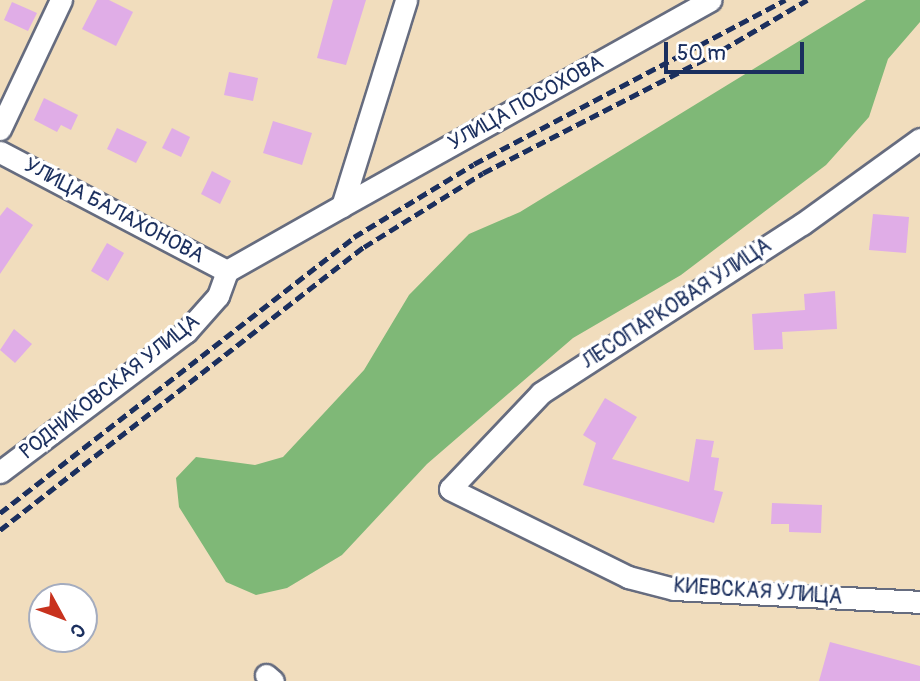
<!DOCTYPE html>
<meta charset="utf-8">
<style>
body{margin:0}
#map{position:relative;width:920px;height:681px;overflow:hidden;background:#f1ddbd;font-family:Pangolin,sans-serif}
div>[style]{position:absolute}
[style*='--x']{left:calc(var(--x)*1px);top:calc(var(--y)*1px);width:calc(var(--w)*1px);rotate:calc(var(--a)*1deg)}
.forest>*{inset:0;background:#7fb877}
.building>*{inset:0;background:#e0ade7}
.roads{filter:drop-shadow(2px 0 #666c7f) drop-shadow(-2px 0 #666c7f) drop-shadow(0 2px #666c7f) drop-shadow(0 -2px #666c7f)}
.street>*{height:21px;margin:-10.5px;padding:0 10.5px;transform-origin:10.5px;border-radius:10.5px;background:#fff}
.rail>*{height:5px;margin-top:-2.5px;transform-origin:0;background:repeating-linear-gradient(90deg,#1b2f5e 0 10px,transparent 0 15px)}
span{translate:-50% -50%;white-space:nowrap;text-align:center;line-height:1.15;-webkit-text-stroke:7px #fff;paint-order:stroke}
.street-label{font-size:21px;color:#1b2f5e}
.north{position:absolute;left:28px;top:583px;width:70px;height:70px;box-sizing:border-box;background:#fff;border:2px solid #a4acbf;border-radius:50%;rotate:131deg;font-size:19px;font-weight:700;line-height:28px;text-align:center;color:#1b2f5e}
.north::after{content:'';display:block;margin:auto;width:24px;height:32px;background:#c8321e;clip-path:polygon(50% 0,100% 100%,50% 72%,0 100%)}
.scale{position:absolute;left:664px;top:42px;width:140px;height:32px;box-sizing:border-box;border:4px solid #1b2f5e;border-top:0;padding-left:9px;font-size:21px;line-height:24px;white-space:nowrap;color:#1b2f5e;-webkit-text-stroke:5px #fff;paint-order:stroke}
</style>
<div id="map">
<div class="forest">
<div style="clip-path:polygon(866px 0,920px 0,920px 22px,888px 59px,869px 117px,826px 165px,681px 275px,573px 338px,427px 464px,342px 555px,287px 588px,256px 595px,226px 582px,179px 507px,176px 478px,196px 457px,255px 465px,283px 457px,364px 370px,409px 295px,469px 234px,520px 212px)"></div>
</div>
<div class="building">
<div style="clip-path:polygon(97px 0,109px 0,133px 12px,116px 46px,82px 29px)"></div>
<div style="clip-path:polygon(333px 0,366px 0,346px 65px,317px 58px)"></div>
<div style="clip-path:polygon(12px 2px,37px 13px,28px 31px,4px 20px)"></div>
<div style="clip-path:polygon(229px 72px,258px 78px,253px 101px,224px 95px)"></div>
<div style="clip-path:polygon(44px 98px,78px 115px,71px 130px,61px 125px,57px 132px,34px 120px)"></div>
<div style="clip-path:polygon(273px 121px,312px 133px,302px 165px,263px 153px)"></div>
<div style="clip-path:polygon(117px 128px,147px 142px,136px 163px,107px 149px)"></div>
<div style="clip-path:polygon(172px 128px,190px 137px,181px 157px,162px 148px)"></div>
<div style="clip-path:polygon(212px 171px,231px 181px,220px 204px,201px 194px)"></div>
<div style="clip-path:polygon(7px 207px,33px 225px,0 274px,0 216px)"></div>
<div style="clip-path:polygon(873px 214px,909px 217px,906px 253px,869px 250px)"></div>
<div style="clip-path:polygon(107px 243px,124px 253px,108px 281px,91px 271px)"></div>
<div style="clip-path:polygon(835px 291px,837px 329px,782px 332px,783px 349px,754px 350px,752px 314px,805px 310px,804px 294px)"></div>
<div style="clip-path:polygon(14px 329px,32px 344px,15px 363px,0 350px)"></div>
<div style="clip-path:polygon(605px 398px,637px 417px,612px 459px,689px 482px,696px 439px,714px 441px,711px 457px,719px 458px,714px 490px,723px 492px,714px 523px,583px 485px,596px 443px,583px 435px)"></div>
<div style="clip-path:polygon(772px 503px,822px 505px,821px 533px,789px 532px,789px 524px,771px 524px)"></div>
<div style="clip-path:polygon(830px 642px,920px 666px,920px 681px,819px 681px)"></div>
</div>
<div class="roads">
<div class="street">
<div style="--x:0;--y:129;--w:143;--a:-64.7"></div>
<div style="--x:920;--y:139;--w:145;--a:144.2"></div>
<div style="--x:802;--y:224;--w:311;--a:147.1"></div>
<div style="--x:541;--y:393;--w:132;--a:133.5"></div>
<div style="--x:450;--y:489;--w:199;--a:26.3"></div>
<div style="--x:628;--y:577;--w:48;--a:14.6"></div>
<div style="--x:674;--y:589;--w:246;--a:3"></div>
<div style="--x:0;--y:152;--w:256;--a:27.7"></div>
<div style="--x:342;--y:206;--w:422;--a:-29.2"></div>
<div style="--x:0;--y:472;--w:233;--a:-37"></div>
<div style="--x:186;--y:332;--w:48;--a:-48.4"></div>
<div style="--x:218;--y:296;--w:27;--a:-70"></div>
<div style="--x:227;--y:271;--w:132;--a:-29.5"></div>
<div style="--x:342;--y:206;--w:216;--a:-72.7"></div>
<div style="--x:266;--y:675;--w:9;--a:41"></div>
</div>
</div>
<div class="rail">
<div style="--x:0;--y:513;--w:449;--a:-37.9"></div>
<div style="--x:354;--y:237;--w:140;--a:-31.3"></div>
<div style="--x:474;--y:164;--w:352;--a:-27.8"></div>
<div style="--x:0;--y:530;--w:461;--a:-37.9"></div>
<div style="--x:364;--y:247;--w:140;--a:-31.9"></div>
<div style="--x:483;--y:173;--w:269;--a:-27.2"></div>
<div style="--x:722;--y:50;--w:99;--a:-30.5"></div>
</div>
<div class="street-label">
<span style="left:526px;top:103px;rotate:-29deg">УЛИЦА ПОСОХОВА</span>
<span style="left:114px;top:211px;rotate:28deg">УЛИЦА БАЛАХОНОВА</span>
<span style="left:677px;top:304px;rotate:-33deg">ЛЕСОПАРКОВАЯ УЛИЦА</span>
<span style="left:110px;top:387px;rotate:-38deg">РОДНИКОВСКАЯ УЛИЦА</span>
<span style="left:758px;top:592px;rotate:4deg">КИЕВСКАЯ УЛИЦА</span>
</div>
<div class="north">С</div>
<div class="scale">50 m</div>
</div>
